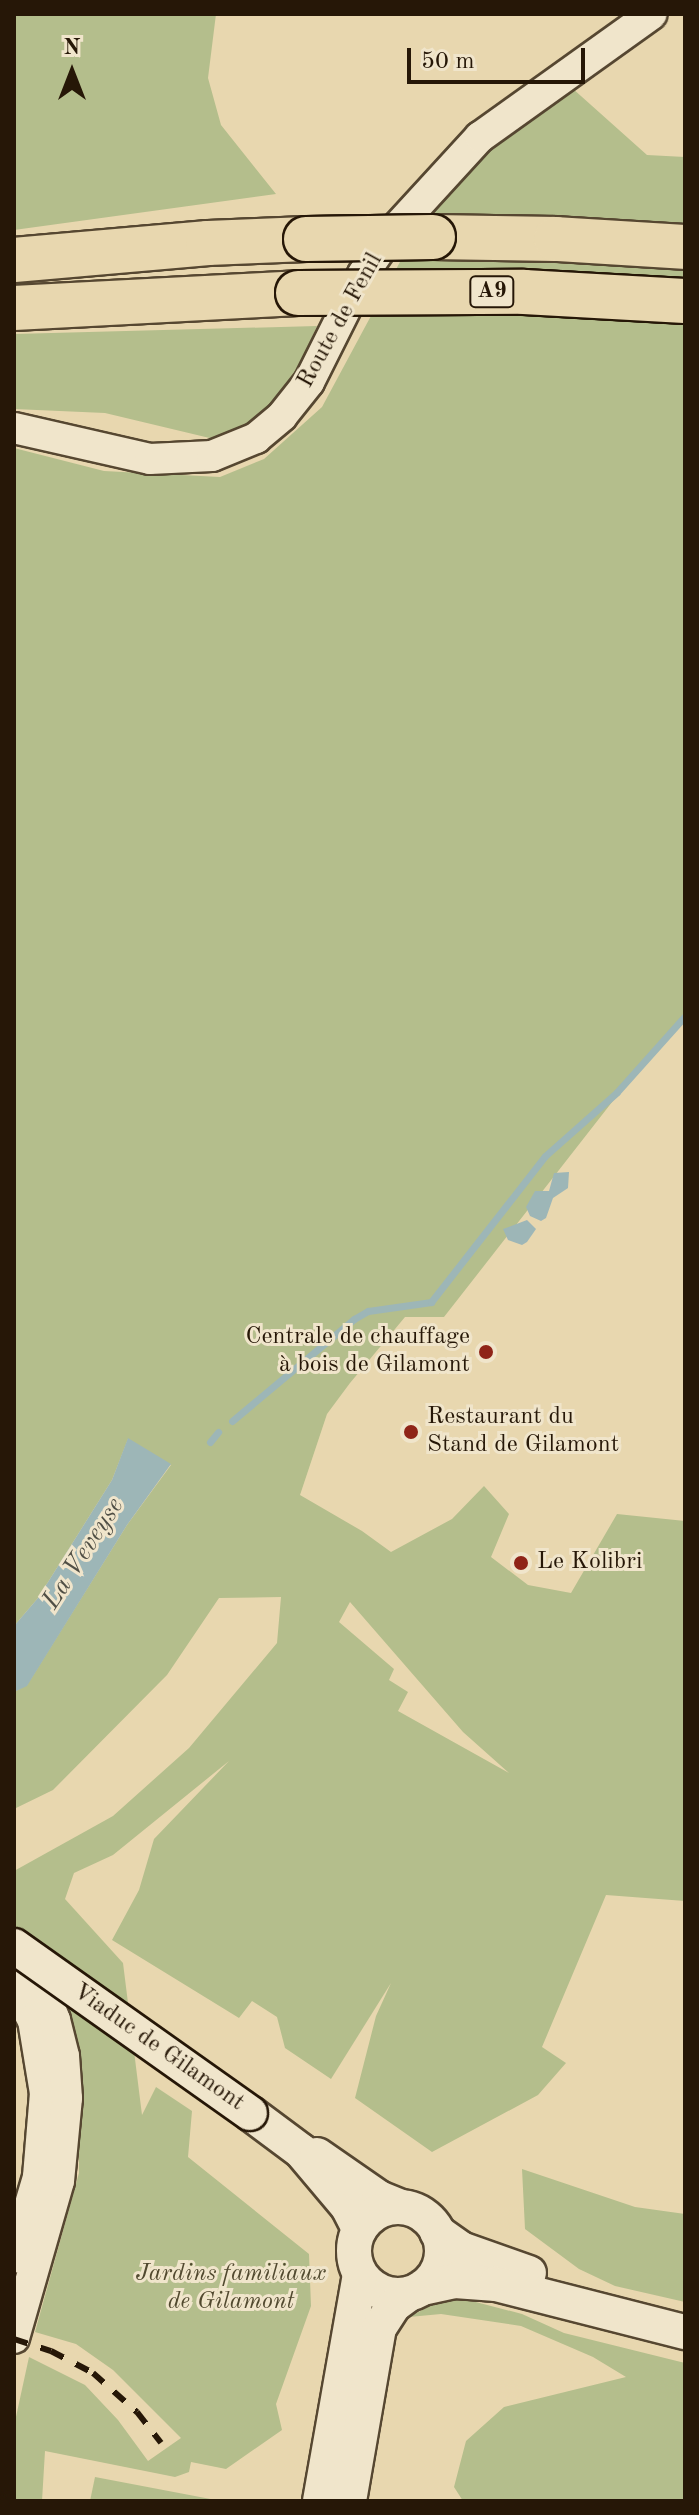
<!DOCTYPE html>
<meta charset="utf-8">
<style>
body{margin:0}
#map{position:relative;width:699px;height:2515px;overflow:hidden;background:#e8d7af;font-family:"Old Standard TT",serif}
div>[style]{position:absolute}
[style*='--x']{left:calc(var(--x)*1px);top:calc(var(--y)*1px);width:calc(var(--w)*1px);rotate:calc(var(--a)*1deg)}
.green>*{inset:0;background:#b4be8c}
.water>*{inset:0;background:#9db6b7}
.stream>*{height:7px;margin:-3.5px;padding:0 3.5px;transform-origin:3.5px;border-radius:3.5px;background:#9db6b7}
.roads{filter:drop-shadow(2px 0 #564731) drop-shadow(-2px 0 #564731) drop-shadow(0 2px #564731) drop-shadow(0 -2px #564731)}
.tertiary>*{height:30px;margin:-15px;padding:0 15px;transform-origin:15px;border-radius:15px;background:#f0e5cb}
.secondary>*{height:34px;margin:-17px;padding:0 17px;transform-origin:17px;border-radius:17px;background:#f0e5cb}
.secondary>.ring{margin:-17px;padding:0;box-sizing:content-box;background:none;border:34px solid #f0e5cb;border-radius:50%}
.motorway>*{height:44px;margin:-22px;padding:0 22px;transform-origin:22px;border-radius:22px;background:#e8d7af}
.rail>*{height:6px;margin-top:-3px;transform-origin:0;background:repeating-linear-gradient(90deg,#261707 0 14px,transparent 0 28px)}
.bridges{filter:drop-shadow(2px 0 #261707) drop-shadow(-2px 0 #261707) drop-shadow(0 2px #261707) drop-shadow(0 -2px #261707)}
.secondary-bridge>*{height:34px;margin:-17px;padding:0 17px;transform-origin:17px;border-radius:17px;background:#f0e5cb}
.motorway-bridge>*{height:44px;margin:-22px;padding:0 22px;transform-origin:22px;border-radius:22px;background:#e8d7af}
.dots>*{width:22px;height:22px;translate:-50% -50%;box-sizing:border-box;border:4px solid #f0e5cb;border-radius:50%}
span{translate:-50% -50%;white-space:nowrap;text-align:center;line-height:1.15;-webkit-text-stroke:6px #f0e5cb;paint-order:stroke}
.shield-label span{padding:2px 6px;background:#f0e5cb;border:2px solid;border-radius:6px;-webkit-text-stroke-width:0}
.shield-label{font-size:22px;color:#261707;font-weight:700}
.street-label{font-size:24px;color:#261707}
.poi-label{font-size:24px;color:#261707}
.right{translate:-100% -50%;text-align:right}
.left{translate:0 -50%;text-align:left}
.park-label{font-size:24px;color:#51492f;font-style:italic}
.water-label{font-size:26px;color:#504f45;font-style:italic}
.frame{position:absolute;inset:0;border:16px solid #261707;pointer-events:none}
.north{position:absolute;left:32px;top:32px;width:80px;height:80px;-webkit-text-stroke:6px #f0e5cb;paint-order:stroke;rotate:0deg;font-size:22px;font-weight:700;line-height:32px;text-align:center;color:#261707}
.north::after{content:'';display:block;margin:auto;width:28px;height:36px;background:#261707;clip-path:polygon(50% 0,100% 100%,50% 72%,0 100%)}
.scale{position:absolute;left:407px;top:48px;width:178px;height:36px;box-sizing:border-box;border:4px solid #261707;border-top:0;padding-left:10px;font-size:24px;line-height:28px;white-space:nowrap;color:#261707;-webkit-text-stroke:6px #f0e5cb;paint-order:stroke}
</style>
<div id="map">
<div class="green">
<div style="clip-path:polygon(14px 14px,216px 14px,208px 78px,221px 125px,276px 194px,14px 230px)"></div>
<div style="clip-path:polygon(evenodd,572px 88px,647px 155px,685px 157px,685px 1016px,616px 1097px,444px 1317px,405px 1317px,350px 1383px,327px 1414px,300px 1495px,362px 1531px,391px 1552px,452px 1519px,484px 1486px,509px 1514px,491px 1557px,528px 1585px,571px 1593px,617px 1514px,685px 1521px,685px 1901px,606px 1895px,542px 2047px,566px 2063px,538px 2095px,432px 2152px,355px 2098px,376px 2016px,391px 1983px,331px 2079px,285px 2048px,277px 2017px,252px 2001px,239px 2018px,112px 1940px,139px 1890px,154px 1839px,229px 1761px,113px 1855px,74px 1873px,65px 1899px,123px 1963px,142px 2115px,156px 2087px,192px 2111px,188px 2157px,309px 2254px,311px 2306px,276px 2404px,282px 2430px,226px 2469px,191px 2462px,189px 2472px,175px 2477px,45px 2451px,42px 2501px,14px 2501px,14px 2426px,29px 2357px,85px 2385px,118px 2420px,148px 2461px,181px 2438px,113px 2370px,76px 2344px,35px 2332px,79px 2173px,79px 2053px,72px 2021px,14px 1943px,14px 1871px,113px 1816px,189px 1748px,277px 1643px,281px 1597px,219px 1598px,167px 1675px,53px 1790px,14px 1809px,14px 1692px,27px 1685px,127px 1525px,171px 1465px,128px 1439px,112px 1480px,38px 1598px,14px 1626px,14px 448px,104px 471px,220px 477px,264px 459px,322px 407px,415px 234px,454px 186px,513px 130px,572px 88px,350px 1602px,463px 1732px,509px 1773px,398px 1711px,408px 1692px,389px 1680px,394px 1669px,339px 1622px,350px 1602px)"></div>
<div style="clip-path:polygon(317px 326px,293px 379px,259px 421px,218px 440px,105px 413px,14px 409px,14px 334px)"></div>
<div style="clip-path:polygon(522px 2169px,635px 2207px,685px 2214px,685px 2302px,615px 2286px,579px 2269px,525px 2229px)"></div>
<div style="clip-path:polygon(443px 2299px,472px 2301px,522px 2314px,564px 2333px,685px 2363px,685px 2501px,463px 2501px,454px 2487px,466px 2441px,504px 2407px,626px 2377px,593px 2357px,521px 2326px,441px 2314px,409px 2317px)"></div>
<div style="clip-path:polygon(95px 2477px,221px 2501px,90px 2501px)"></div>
</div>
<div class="water">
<div style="clip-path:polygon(569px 1172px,568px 1188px,553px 1198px,546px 1218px,541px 1221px,530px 1216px,526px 1207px,535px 1191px,549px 1191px,554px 1173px)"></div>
<div style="clip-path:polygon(527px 1220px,536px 1229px,527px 1242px,522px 1245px,508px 1240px,503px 1229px)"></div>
<div style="clip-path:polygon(128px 1438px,171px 1464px,127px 1525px,27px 1686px,14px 1692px,14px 1626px,38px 1598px,112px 1480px)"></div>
</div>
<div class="stream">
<div style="--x:232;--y:1421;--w:159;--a:-39.9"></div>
<div style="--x:354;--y:1319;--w:16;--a:-30"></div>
<div style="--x:368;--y:1311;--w:64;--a:-8.1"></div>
<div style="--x:431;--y:1302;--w:185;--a:-52"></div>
<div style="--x:545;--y:1156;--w:96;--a:-41.6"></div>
<div style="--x:617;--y:1092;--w:102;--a:-48.2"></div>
<div style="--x:210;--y:1442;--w:13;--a:-51"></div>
</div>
<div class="roads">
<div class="tertiary">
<div style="--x:14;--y:428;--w:139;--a:12.8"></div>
<div style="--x:150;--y:459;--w:62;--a:-2.8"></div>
<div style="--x:212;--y:456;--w:48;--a:-22.2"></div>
<div style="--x:256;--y:438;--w:34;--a:-40"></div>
<div style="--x:282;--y:416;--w:43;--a:-51.5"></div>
<div style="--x:309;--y:382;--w:121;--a:-63.4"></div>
<div style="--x:363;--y:274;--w:49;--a:-55"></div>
<div style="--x:391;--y:234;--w:132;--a:-47.5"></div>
<div style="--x:480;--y:137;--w:211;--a:-35.6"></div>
<div style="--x:14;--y:1985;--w:40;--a:62"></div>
<div style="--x:33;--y:2020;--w:74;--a:80.7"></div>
<div style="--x:45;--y:2093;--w:84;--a:94.8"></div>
<div style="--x:38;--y:2177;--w:84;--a:106.5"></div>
<div style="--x:14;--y:2338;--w:163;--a:-74"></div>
<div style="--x:59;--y:2181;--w:83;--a:-84.5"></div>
<div style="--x:67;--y:2098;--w:42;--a:-94.1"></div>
<div style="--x:64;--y:2056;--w:37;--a:-104"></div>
<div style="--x:55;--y:2020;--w:49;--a:-111.4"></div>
<div style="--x:37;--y:1974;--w:24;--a:-125"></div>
</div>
<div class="secondary">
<div style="--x:250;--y:2113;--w:64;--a:36.7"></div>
<div style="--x:301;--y:2151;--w:73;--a:50"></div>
<div style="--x:348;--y:2207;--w:25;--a:63"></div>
<div style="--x:317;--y:2155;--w:75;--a:34.7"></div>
<div style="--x:379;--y:2198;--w:24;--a:22"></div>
<div class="ring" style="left:354px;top:2207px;width:54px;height:54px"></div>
<div style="--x:437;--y:2232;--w:29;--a:35"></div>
<div style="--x:461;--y:2249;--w:72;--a:19.4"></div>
<div style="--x:422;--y:2288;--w:34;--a:-12"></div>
<div style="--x:455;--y:2281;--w:41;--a:4.2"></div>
<div style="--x:496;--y:2284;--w:195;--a:14.3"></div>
<div style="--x:320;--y:2501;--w:230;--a:-80"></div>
<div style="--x:349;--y:2501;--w:176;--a:-80.2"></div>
<div style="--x:379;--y:2328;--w:27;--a:-57"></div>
<div style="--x:394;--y:2305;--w:19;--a:-36"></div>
</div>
<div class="motorway">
<div style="--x:433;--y:237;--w:123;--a:0.9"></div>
<div style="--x:556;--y:239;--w:129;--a:3.5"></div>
<div style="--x:14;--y:260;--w:195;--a:-5"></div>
<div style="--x:208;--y:243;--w:98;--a:-2.3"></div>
<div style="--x:14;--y:308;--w:284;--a:-3"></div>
</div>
</div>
<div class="rail">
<div style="--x:14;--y:2339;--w:39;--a:18"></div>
<div style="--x:51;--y:2351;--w:47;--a:27.6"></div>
<div style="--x:93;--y:2373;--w:59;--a:41.6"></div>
<div style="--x:137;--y:2412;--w:39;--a:52"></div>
</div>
<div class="bridges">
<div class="secondary-bridge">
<div style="--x:14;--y:1946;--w:289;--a:35.3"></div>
</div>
<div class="motorway-bridge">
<div style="--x:306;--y:239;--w:127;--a:-0.9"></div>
<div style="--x:298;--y:293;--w:226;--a:-0.3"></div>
<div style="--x:524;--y:292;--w:161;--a:3.2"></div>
</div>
</div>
<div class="dots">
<div style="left:486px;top:1352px;background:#8f2418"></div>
<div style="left:411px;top:1432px;background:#8f2418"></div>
<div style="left:521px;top:1563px;background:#8f2418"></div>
</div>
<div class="shield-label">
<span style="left:492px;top:292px">A9</span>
</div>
<div class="street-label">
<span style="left:341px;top:321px;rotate:-61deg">Route de Fenil</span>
<span style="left:158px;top:2048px;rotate:35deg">Viaduc de Gilamont</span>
</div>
<div class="poi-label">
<span class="right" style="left:470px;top:1352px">Centrale de chauffage<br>à bois de Gilamont</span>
<span class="left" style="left:427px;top:1432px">Restaurant du<br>Stand de Gilamont</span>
<span class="left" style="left:537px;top:1563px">Le Kolibri</span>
</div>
<div class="park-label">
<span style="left:231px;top:2289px">Jardins familiaux<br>de Gilamont</span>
</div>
<div class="water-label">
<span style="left:84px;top:1554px;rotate:-57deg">La Veveyse</span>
</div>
<div class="frame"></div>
<div class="north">N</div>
<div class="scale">50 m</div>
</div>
